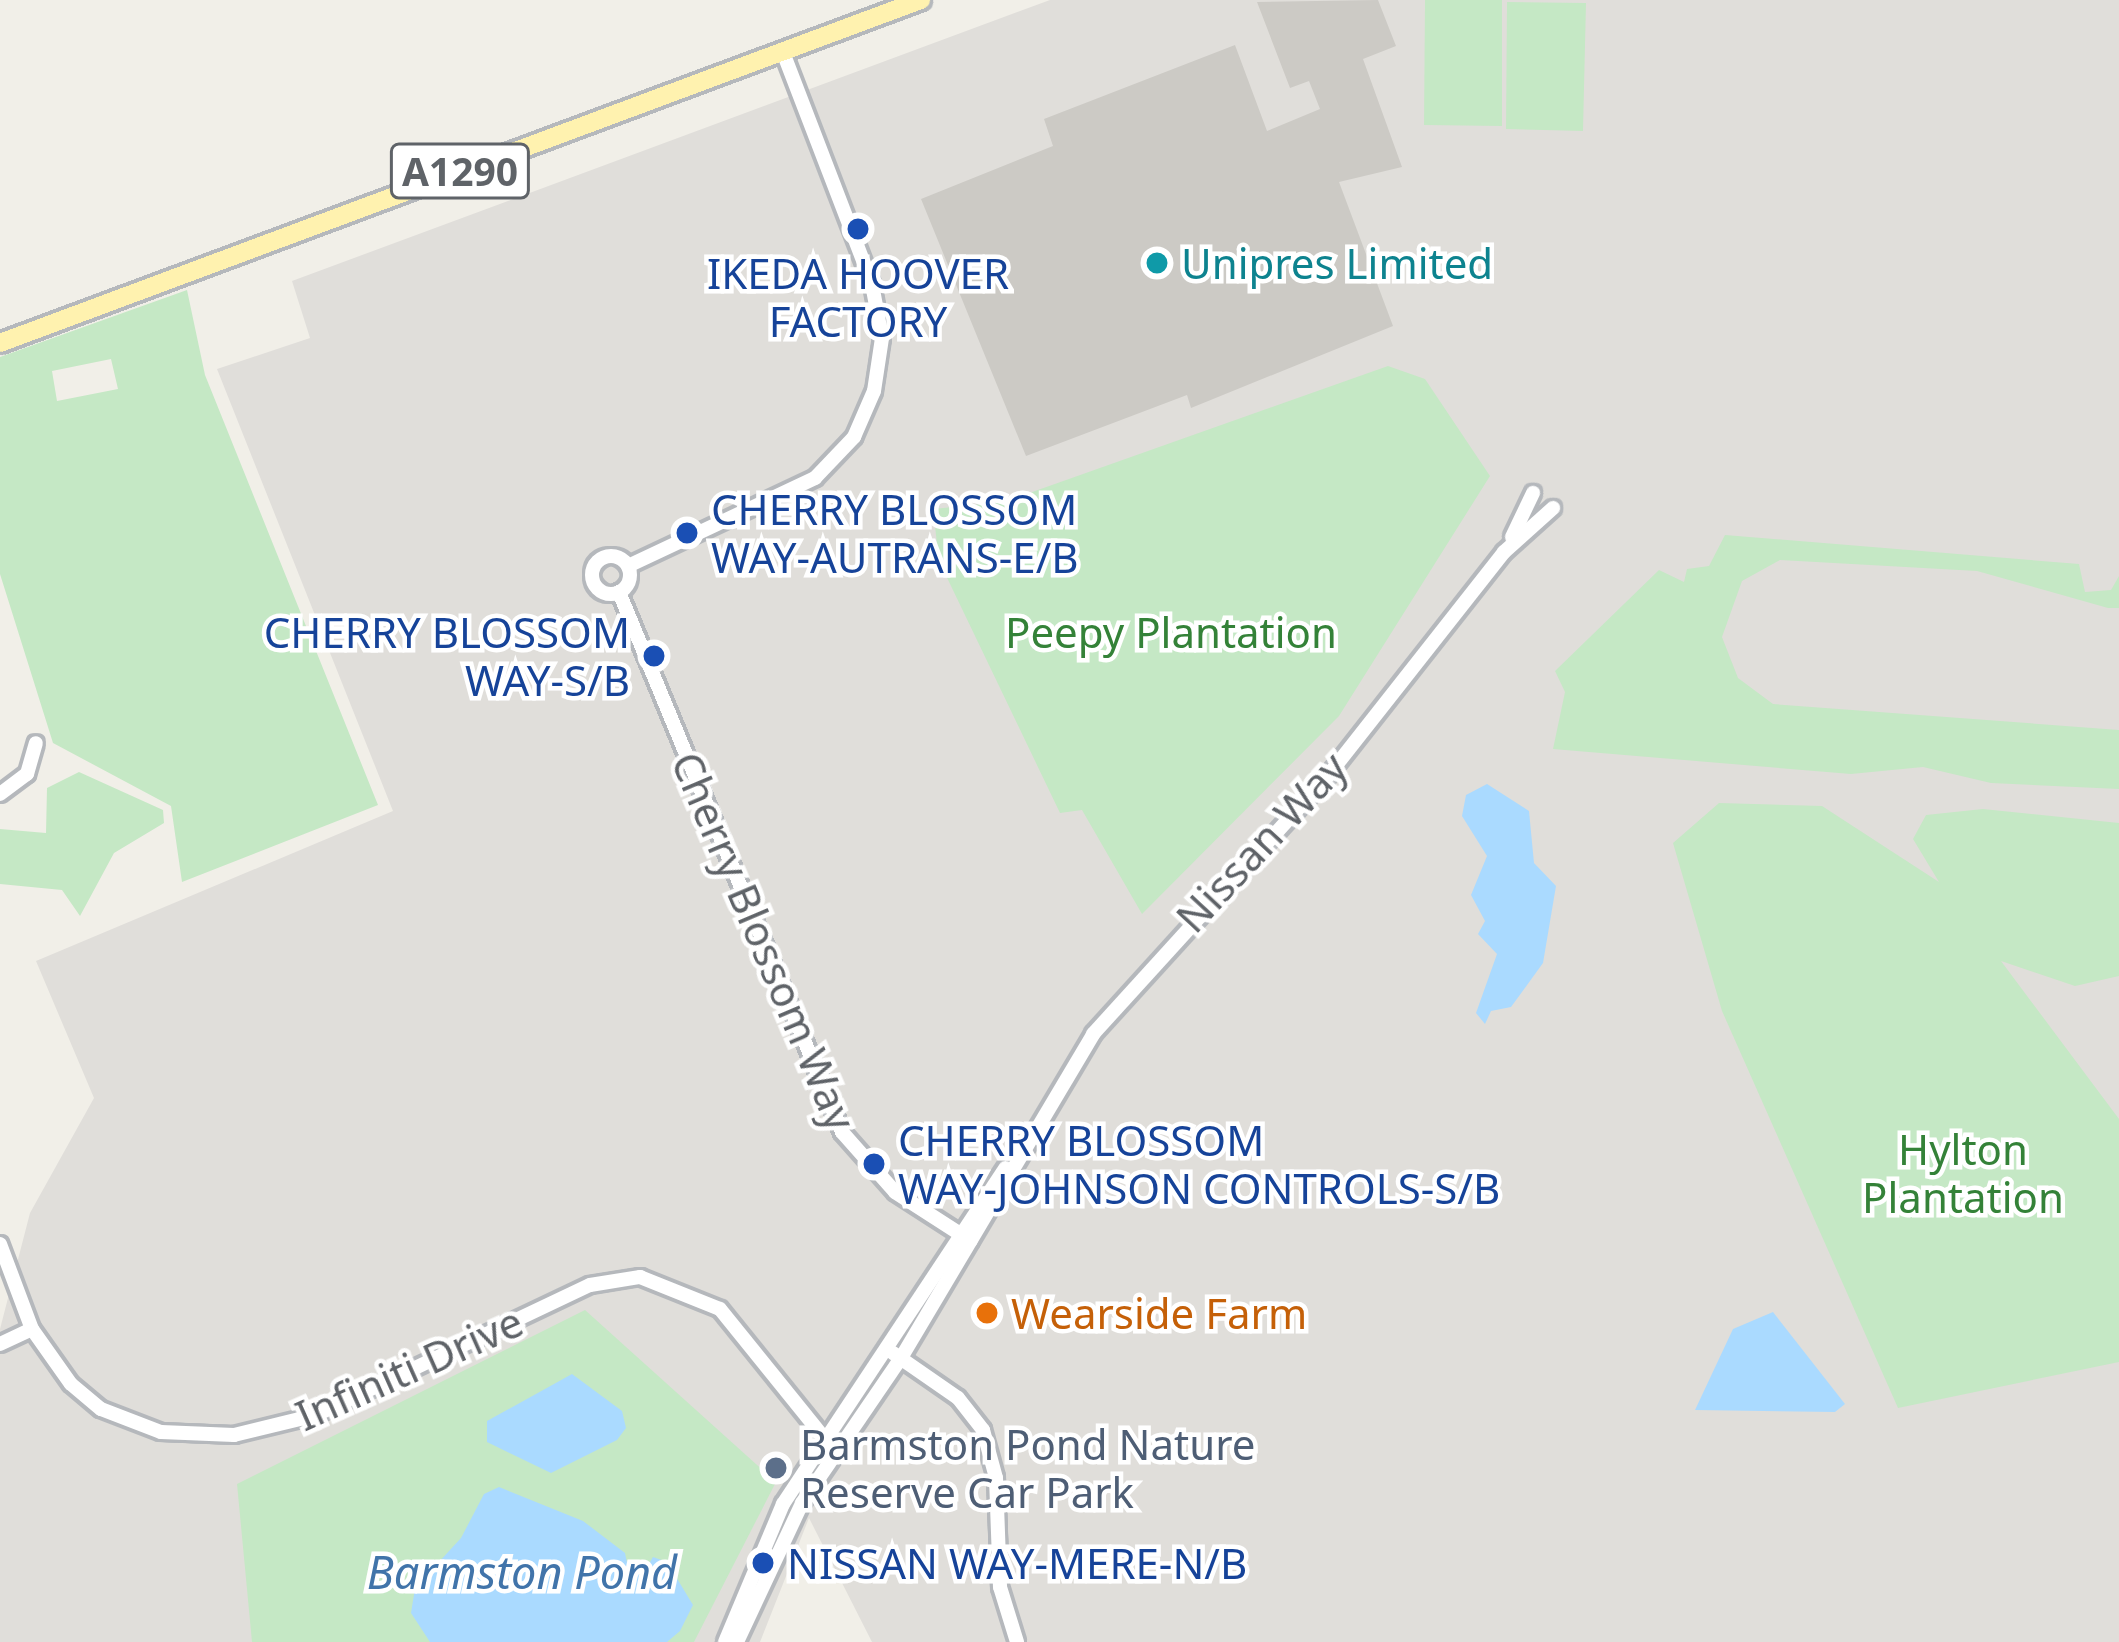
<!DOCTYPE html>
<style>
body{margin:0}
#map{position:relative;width:2119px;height:1642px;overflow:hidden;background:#f1efe8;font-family:"Noto Sans",sans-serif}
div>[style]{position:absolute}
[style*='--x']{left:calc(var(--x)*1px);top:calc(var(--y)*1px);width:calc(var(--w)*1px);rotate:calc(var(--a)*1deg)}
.industrial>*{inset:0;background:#e0deda}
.green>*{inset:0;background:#c5e8c5}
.water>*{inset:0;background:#aadaff}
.building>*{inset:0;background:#cccac5}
.roads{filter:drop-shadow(3px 0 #b5b8bc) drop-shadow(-3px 0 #b5b8bc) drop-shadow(0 3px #b5b8bc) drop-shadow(0 -3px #b5b8bc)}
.minor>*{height:14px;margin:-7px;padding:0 7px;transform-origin:7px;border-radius:7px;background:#fff}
.minor>.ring{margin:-7px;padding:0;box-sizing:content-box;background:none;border:14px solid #fff;border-radius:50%}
.major>*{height:18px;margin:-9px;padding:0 9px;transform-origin:9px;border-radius:9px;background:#fff2af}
.dots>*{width:33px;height:33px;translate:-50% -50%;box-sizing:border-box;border:6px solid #fff;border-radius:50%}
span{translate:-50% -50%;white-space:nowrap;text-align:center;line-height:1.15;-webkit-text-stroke:9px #fff;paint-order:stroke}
.shield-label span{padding:3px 9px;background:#fff;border:3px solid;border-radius:9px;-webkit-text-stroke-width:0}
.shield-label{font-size:39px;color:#5f6368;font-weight:700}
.culture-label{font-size:42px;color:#0d838f}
.left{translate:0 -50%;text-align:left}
.transit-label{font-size:42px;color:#164399}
.right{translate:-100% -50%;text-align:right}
.park-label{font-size:42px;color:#348238}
.street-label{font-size:42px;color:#5f6368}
.food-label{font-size:42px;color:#c56008}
.service-label{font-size:42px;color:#4e5e75}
.water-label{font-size:45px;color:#4174aa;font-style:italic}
</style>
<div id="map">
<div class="industrial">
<div style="clip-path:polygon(1050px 0,2119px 0,2119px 1642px,872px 1642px,809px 1518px,760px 1642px,0 1642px,0 1329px,30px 1213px,94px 1098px,36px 961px,393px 811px,217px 369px,310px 338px,292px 281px)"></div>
</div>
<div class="green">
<div style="clip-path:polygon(1425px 0,1502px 0,1502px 126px,1424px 125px)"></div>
<div style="clip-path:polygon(1507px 2px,1586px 3px,1583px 131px,1506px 129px)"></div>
<div style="clip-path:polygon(evenodd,187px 290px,205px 375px,378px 805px,182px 882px,171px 806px,53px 743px,0 574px,0 357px,187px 290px,111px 359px,118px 389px,57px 401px,52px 371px,111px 359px)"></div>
<div style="clip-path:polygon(1388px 366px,1425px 379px,1490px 476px,1339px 716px,1142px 914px,1082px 810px,1060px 813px,939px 561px,933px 509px,1004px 502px)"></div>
<div style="clip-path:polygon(1725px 535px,2079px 564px,2085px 592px,2111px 590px,2119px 576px,2119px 608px,2108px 608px,1977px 571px,1780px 560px,1742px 581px,1722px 637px,1738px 678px,1773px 704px,2119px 730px,2119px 789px,1991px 783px,1923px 767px,1851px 774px,1553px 749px,1565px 692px,1555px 671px,1659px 570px,1684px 582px,1687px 569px,1709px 566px)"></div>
<div style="clip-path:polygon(79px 772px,163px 810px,164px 823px,114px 853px,80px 916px,62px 890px,0 884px,0 829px,46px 833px,47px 788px)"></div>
<div style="clip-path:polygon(1719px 803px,1822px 806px,1939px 882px,1913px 839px,1926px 815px,1983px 809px,2119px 823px,2119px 976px,2075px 986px,2001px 961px,2119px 1119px,2119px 1362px,1898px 1408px,1722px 1011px,1673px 843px)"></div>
<div style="clip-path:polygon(585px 1310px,776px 1482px,694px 1642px,252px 1642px,237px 1484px)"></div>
</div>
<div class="water">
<div style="clip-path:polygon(1487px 784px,1529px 811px,1534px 863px,1556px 886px,1543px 963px,1511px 1007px,1491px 1011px,1485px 1024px,1476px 1013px,1497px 954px,1478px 934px,1485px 921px,1471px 895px,1487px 856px,1462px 816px,1466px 795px)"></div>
<div style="clip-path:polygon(1773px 1312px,1845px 1404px,1835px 1412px,1695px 1410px,1733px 1329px)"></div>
<div style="clip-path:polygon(572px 1374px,622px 1411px,626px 1428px,617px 1440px,551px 1473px,487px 1442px,487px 1421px)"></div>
<div style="clip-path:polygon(499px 1487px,583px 1521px,625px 1553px,629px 1572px,643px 1574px,653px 1557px,667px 1562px,693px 1605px,680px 1631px,667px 1642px,430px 1642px,411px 1613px,415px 1588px,461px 1538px,484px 1494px)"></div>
</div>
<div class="building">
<div style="clip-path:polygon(1378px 0,1396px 46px,1363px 59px,1402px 167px,1339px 182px,1393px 326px,1191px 408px,1187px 395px,1026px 456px,921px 199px,1053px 146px,1044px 119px,1235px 45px,1267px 131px,1320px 109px,1309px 81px,1290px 88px,1257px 2px)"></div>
</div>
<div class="roads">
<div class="minor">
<div style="--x:1512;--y:537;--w:49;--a:-64.5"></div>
<div class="ring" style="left:592px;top:556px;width:24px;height:24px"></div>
<div style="--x:628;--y:566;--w:207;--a:-25.2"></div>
<div style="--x:815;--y:478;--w:57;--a:-46.4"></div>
<div style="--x:854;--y:437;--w:50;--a:-66.5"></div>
<div style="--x:874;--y:391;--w:54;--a:-81.4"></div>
<div style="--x:882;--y:338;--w:55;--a:-100.5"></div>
<div style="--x:872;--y:284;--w:251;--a:-111"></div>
<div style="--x:619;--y:592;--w:584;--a:67.56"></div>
<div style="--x:842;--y:1132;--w:80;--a:48.5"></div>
<div style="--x:895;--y:1192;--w:90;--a:32.8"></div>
<div style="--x:0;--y:794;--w:34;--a:-37"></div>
<div style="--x:27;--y:774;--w:32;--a:-74"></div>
<div style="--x:0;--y:1244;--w:91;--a:69.4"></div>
<div style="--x:32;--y:1329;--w:67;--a:54.7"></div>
<div style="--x:71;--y:1384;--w:39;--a:40"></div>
<div style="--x:101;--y:1409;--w:64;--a:21"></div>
<div style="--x:161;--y:1432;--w:73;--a:2.4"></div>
<div style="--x:234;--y:1435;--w:84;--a:-13.7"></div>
<div style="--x:316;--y:1415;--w:303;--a:-25.4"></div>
<div style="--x:590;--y:1285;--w:51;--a:-9.1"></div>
<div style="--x:640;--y:1277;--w:86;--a:21.8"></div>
<div style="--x:720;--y:1309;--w:185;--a:51.1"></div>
<div style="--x:0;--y:1344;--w:35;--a:-25"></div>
<div style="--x:893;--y:1353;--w:79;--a:34.7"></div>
<div style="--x:958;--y:1398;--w:41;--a:52"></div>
<div style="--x:983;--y:1430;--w:50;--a:74.8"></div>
<div style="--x:996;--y:1478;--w:109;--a:87.9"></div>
<div style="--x:1000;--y:1587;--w:58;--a:72.8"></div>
<div style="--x:725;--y:1642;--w:150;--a:-67.2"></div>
<div style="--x:783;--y:1504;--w:403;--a:-56.5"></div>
<div style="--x:737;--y:1642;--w:153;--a:-64.9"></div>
<div style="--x:802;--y:1503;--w:176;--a:-55.7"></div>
<div style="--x:901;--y:1358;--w:377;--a:-59.3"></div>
<div style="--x:1093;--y:1034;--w:348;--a:-47.7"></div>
<div style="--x:1327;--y:777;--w:286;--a:-51.8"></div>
<div style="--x:1504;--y:552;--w:66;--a:-41.9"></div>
</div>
<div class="major">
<div style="--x:0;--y:343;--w:983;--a:-20.43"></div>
</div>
</div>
<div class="dots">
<div style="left:858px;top:229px;background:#1a4fb4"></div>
<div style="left:1157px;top:263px;background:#0f9aa8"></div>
<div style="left:687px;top:533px;background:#1a4fb4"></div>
<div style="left:654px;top:656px;background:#1a4fb4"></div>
<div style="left:874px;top:1164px;background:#1a4fb4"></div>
<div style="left:987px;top:1313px;background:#e8710a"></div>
<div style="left:776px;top:1468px;background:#5c6f8a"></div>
<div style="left:763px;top:1563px;background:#1a4fb4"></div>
</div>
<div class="shield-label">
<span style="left:460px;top:171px">A1290</span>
</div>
<div class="culture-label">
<span class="left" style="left:1181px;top:263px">Unipres Limited</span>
</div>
<div class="transit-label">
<span style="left:858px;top:297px">IKEDA HOOVER<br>FACTORY</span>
<span class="left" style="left:711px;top:533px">CHERRY BLOSSOM<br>WAY-AUTRANS-E/B</span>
<span class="right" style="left:630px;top:656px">CHERRY BLOSSOM<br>WAY-S/B</span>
<span class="left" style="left:898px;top:1164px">CHERRY BLOSSOM<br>WAY-JOHNSON CONTROLS-S/B</span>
<span class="left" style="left:787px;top:1563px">NISSAN WAY-MERE-N/B</span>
</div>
<div class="park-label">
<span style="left:1171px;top:632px">Peepy Plantation</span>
<span style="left:1963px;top:1173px">Hylton<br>Plantation</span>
</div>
<div class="street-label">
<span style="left:1261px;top:842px;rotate:-47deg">Nissan Way</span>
<span style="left:764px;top:941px;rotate:67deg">Cherry Blossom Way</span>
<span style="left:409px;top:1368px;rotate:-24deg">Infiniti Drive</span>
</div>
<div class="food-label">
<span class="left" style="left:1011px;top:1313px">Wearside Farm</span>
</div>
<div class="service-label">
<span class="left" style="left:800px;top:1468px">Barmston Pond Nature<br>Reserve Car Park</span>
</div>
<div class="water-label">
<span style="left:522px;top:1572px">Barmston Pond</span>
</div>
</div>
